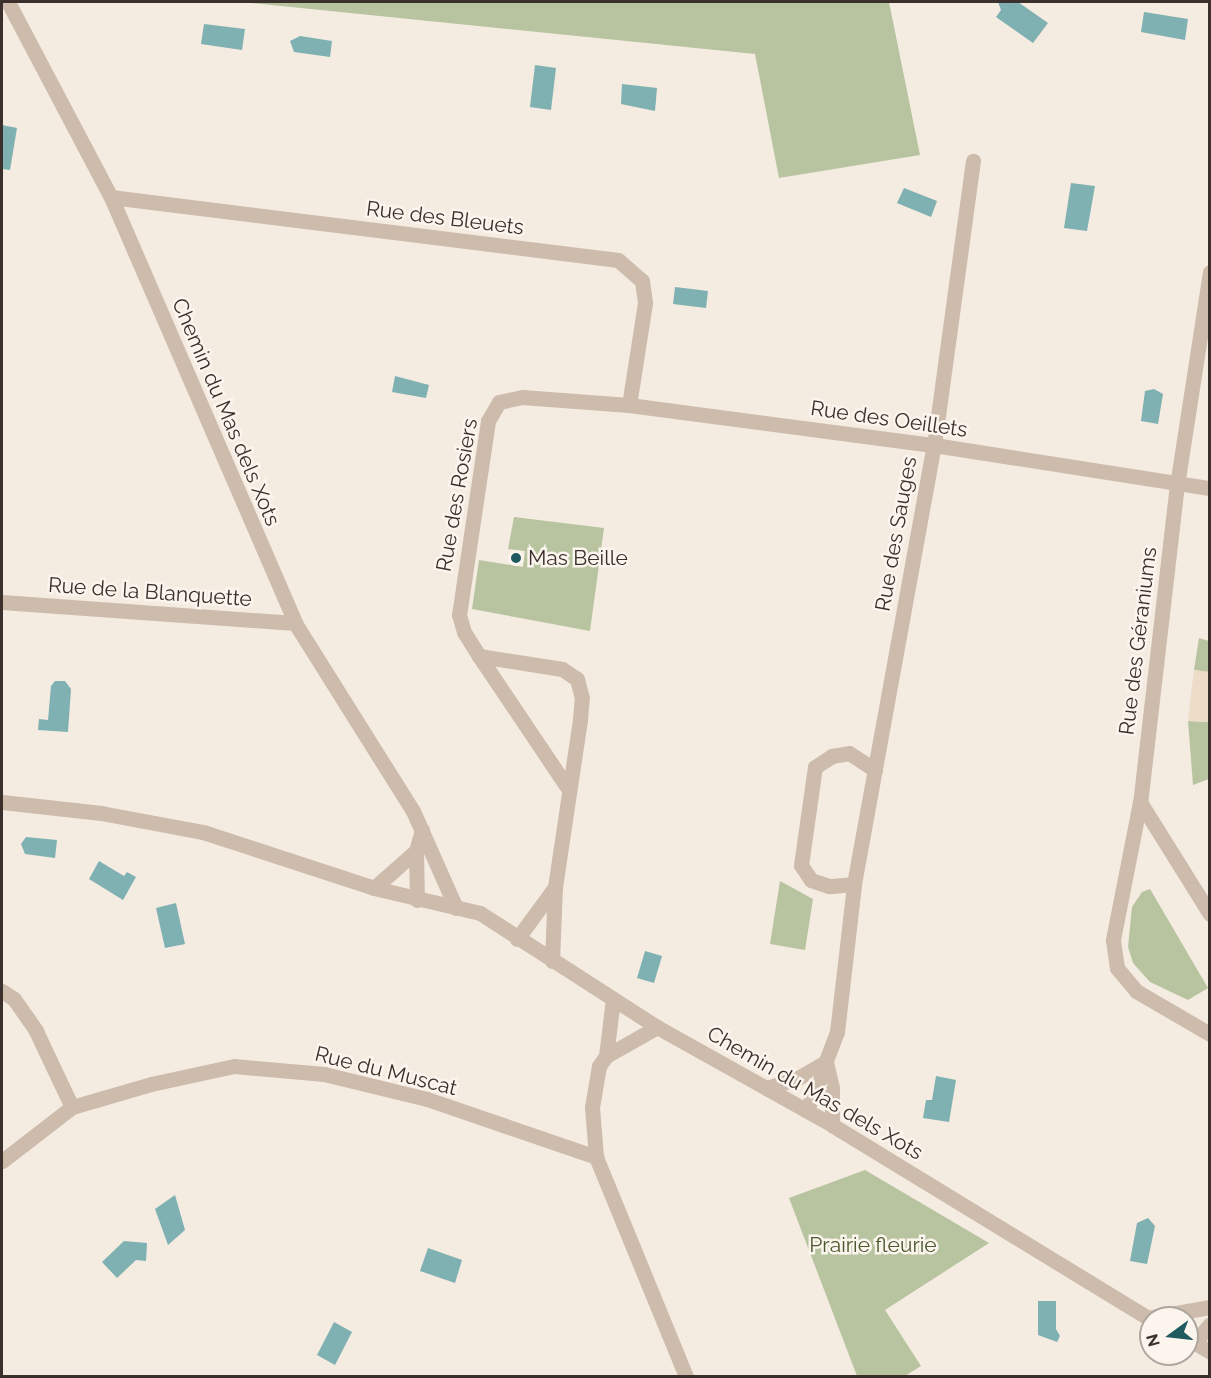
<!DOCTYPE html>
<meta charset="utf-8">
<style>
body{margin:0}
#map{position:relative;width:1211px;height:1378px;overflow:hidden;background:#f4ebe1;font-family:Raleway,sans-serif}
div>[style]{position:absolute}
[style*='--x']{left:calc(var(--x)*1px);top:calc(var(--y)*1px);width:calc(var(--w)*1px);rotate:calc(var(--a)*1deg)}
.green>*{inset:0;background:#b8c4a0}
.plaza>*{inset:0;background:#ecdcc8}
.water>*{inset:0;background:#7fb0b2}
.minor>*{height:15px;margin:-7.5px;padding:0 7.5px;transform-origin:7.5px;border-radius:7.5px;background:#cdbbac}
.tertiary>*{height:15px;margin:-7.5px;padding:0 7.5px;transform-origin:7.5px;border-radius:7.5px;background:#cdbbac}
.dots>*{width:16px;height:16px;translate:-50% -50%;box-sizing:border-box;border:3px solid #fbf5ee;border-radius:50%}
span{translate:-50% -50%;white-space:nowrap;text-align:center;line-height:1.15;-webkit-text-stroke:5px #fbf5ee;paint-order:stroke}
.street-label{font-size:21px;color:#3b302b}
.poi-label{font-size:21px;color:#3b302b}
.left{translate:0 -50%;text-align:left}
.park-label{font-size:21px;color:#4a5a2e}
.frame{position:absolute;inset:0;border:3px solid #3b302b;pointer-events:none}
.north{position:absolute;left:1139px;top:1306px;width:60px;height:60px;box-sizing:border-box;background:#fbf5ee;border:2px solid #aea6a0;border-radius:50%;rotate:255deg;font-size:16px;font-weight:700;line-height:24px;text-align:center;color:#3b302b}
.north::after{content:'';display:block;margin:auto;width:21px;height:27px;background:#1f5a5e;clip-path:polygon(50% 0,100% 100%,50% 72%,0 100%)}
</style>
<div id="map">
<div class="green">
<div style="clip-path:polygon(241px 2px,889px 2px,920px 155px,779px 178px,755px 54px)"></div>
<div style="clip-path:polygon(514px 517px,604px 528px,590px 631px,472px 609px,479px 560px,523px 567px,525px 551px,508px 549px)"></div>
<div style="clip-path:polygon(1199px 638px,1209px 641px,1209px 672px,1194px 670px)"></div>
<div style="clip-path:polygon(1188px 721px,1209px 722px,1209px 779px,1193px 785px)"></div>
<div style="clip-path:polygon(780px 881px,813px 899px,805px 950px,770px 944px)"></div>
<div style="clip-path:polygon(1150px 889px,1208px 988px,1188px 1000px,1150px 982px,1133px 963px,1128px 947px,1132px 907px,1142px 892px)"></div>
<div style="clip-path:polygon(865px 1170px,989px 1243px,885px 1310px,921px 1366px,905px 1376px,857px 1376px,789px 1198px)"></div>
</div>
<div class="plaza">
<div style="clip-path:polygon(1194px 670px,1209px 672px,1209px 722px,1188px 721px)"></div>
</div>
<div class="water">
<div style="clip-path:polygon(998px 2px,1018px 2px,1048px 23px,1033px 43px,996px 17px,1001px 10px)"></div>
<div style="clip-path:polygon(1144px 12px,1188px 19px,1185px 40px,1141px 32px)"></div>
<div style="clip-path:polygon(204px 24px,245px 29px,242px 50px,201px 44px)"></div>
<div style="clip-path:polygon(300px 36px,332px 41px,330px 57px,294px 52px,290px 41px)"></div>
<div style="clip-path:polygon(535px 65px,556px 68px,551px 110px,530px 107px)"></div>
<div style="clip-path:polygon(622px 84px,657px 88px,655px 111px,621px 104px)"></div>
<div style="clip-path:polygon(2px 125px,17px 128px,10px 170px,2px 169px)"></div>
<div style="clip-path:polygon(1071px 183px,1095px 186px,1087px 231px,1064px 228px)"></div>
<div style="clip-path:polygon(904px 188px,937px 201px,931px 217px,897px 203px)"></div>
<div style="clip-path:polygon(675px 287px,708px 291px,706px 308px,673px 304px)"></div>
<div style="clip-path:polygon(395px 376px,429px 385px,426px 398px,392px 392px)"></div>
<div style="clip-path:polygon(1154px 389px,1163px 394px,1158px 424px,1141px 421px,1145px 391px)"></div>
<div style="clip-path:polygon(55px 681px,65px 681px,71px 689px,68px 732px,38px 730px,39px 719px,48px 720px,51px 686px)"></div>
<div style="clip-path:polygon(26px 837px,57px 840px,55px 858px,25px 854px,21px 844px)"></div>
<div style="clip-path:polygon(99px 861px,124px 876px,127px 872px,136px 877px,123px 900px,89px 879px)"></div>
<div style="clip-path:polygon(176px 903px,185px 944px,165px 948px,156px 908px)"></div>
<div style="clip-path:polygon(645px 951px,662px 956px,654px 983px,637px 978px)"></div>
<div style="clip-path:polygon(936px 1076px,956px 1080px,949px 1122px,923px 1118px,926px 1100px,932px 1100px)"></div>
<div style="clip-path:polygon(175px 1195px,185px 1230px,168px 1245px,155px 1209px)"></div>
<div style="clip-path:polygon(1148px 1218px,1155px 1226px,1147px 1264px,1130px 1261px,1137px 1223px)"></div>
<div style="clip-path:polygon(124px 1241px,147px 1243px,146px 1261px,136px 1260px,117px 1278px,102px 1262px)"></div>
<div style="clip-path:polygon(428px 1248px,462px 1260px,455px 1283px,420px 1271px)"></div>
<div style="clip-path:polygon(1038px 1301px,1056px 1301px,1056px 1329px,1060px 1336px,1057px 1342px,1038px 1335px)"></div>
<div style="clip-path:polygon(334px 1322px,352px 1332px,335px 1365px,317px 1355px)"></div>
</div>
<div class="minor">
<div style="--x:8;--y:2;--w:221;--a:62.2"></div>
<div style="--x:111;--y:197;--w:464;--a:66.6"></div>
<div style="--x:295;--y:623;--w:222;--a:57.9"></div>
<div style="--x:413;--y:811;--w:106;--a:66.1"></div>
<div style="--x:111;--y:197;--w:511;--a:7.08"></div>
<div style="--x:618;--y:260;--w:32;--a:41"></div>
<div style="--x:642;--y:281;--w:22;--a:82"></div>
<div style="--x:645;--y:303;--w:103;--a:98.9"></div>
<div style="--x:1210;--y:272;--w:215;--a:98.8"></div>
<div style="--x:1177;--y:484;--w:320;--a:96.6"></div>
<div style="--x:1140;--y:802;--w:132;--a:58"></div>
<div style="--x:2;--y:602;--w:294;--a:4.1"></div>
<div style="--x:479;--y:656;--w:158;--a:56.1"></div>
<div style="--x:1140;--y:802;--w:141;--a:101.1"></div>
<div style="--x:1113;--y:940;--w:28;--a:82"></div>
<div style="--x:1117;--y:968;--w:30;--a:50"></div>
<div style="--x:1136;--y:991;--w:86;--a:30.2"></div>
<div style="--x:854;--y:884;--w:25;--a:175"></div>
<div style="--x:829;--y:886;--w:19;--a:-162"></div>
<div style="--x:811;--y:880;--w:18;--a:-124"></div>
<div style="--x:801;--y:865;--w:99;--a:-81.9"></div>
<div style="--x:815;--y:767;--w:20;--a:-33"></div>
<div style="--x:832;--y:756;--w:17;--a:-10"></div>
<div style="--x:849;--y:753;--w:31;--a:33"></div>
<div style="--x:374;--y:888;--w:56;--a:-41.4"></div>
<div style="--x:417;--y:900;--w:49;--a:-91.2"></div>
<div style="--x:416;--y:851;--w:22;--a:-74"></div>
<div style="--x:517;--y:939;--w:64;--a:-53.8"></div>
<div style="--x:552;--y:961;--w:74;--a:-87.7"></div>
<div style="--x:555;--y:887;--w:170;--a:-81.5"></div>
<div style="--x:580;--y:719;--w:21;--a:-85"></div>
<div style="--x:582;--y:698;--w:20;--a:-105"></div>
<div style="--x:577;--y:679;--w:18;--a:-146"></div>
<div style="--x:562;--y:669;--w:84;--a:-171.1"></div>
<div style="--x:479;--y:656;--w:28;--a:-122"></div>
<div style="--x:464;--y:632;--w:18;--a:-106"></div>
<div style="--x:459;--y:615;--w:196;--a:-81.5"></div>
<div style="--x:488;--y:421;--w:22;--a:-60"></div>
<div style="--x:499;--y:402;--w:24;--a:-12"></div>
<div style="--x:522;--y:397;--w:107;--a:4.3"></div>
<div style="--x:629;--y:405;--w:308;--a:7.5"></div>
<div style="--x:934;--y:445;--w:279;--a:8.9"></div>
<div style="--x:2;--y:991;--w:14;--a:34"></div>
<div style="--x:14;--y:999;--w:39;--a:55"></div>
<div style="--x:36;--y:1031;--w:84;--a:64.7"></div>
<div style="--x:613;--y:999;--w:57;--a:97"></div>
<div style="--x:606;--y:1056;--w:12;--a:125"></div>
<div style="--x:599;--y:1066;--w:42;--a:99.7"></div>
<div style="--x:592;--y:1107;--w:50;--a:85.4"></div>
<div style="--x:596;--y:1157;--w:237;--a:67.7"></div>
<div style="--x:606;--y:1056;--w:59;--a:-29.6"></div>
<div style="--x:826;--y:1062;--w:27;--a:77"></div>
<div style="--x:832;--y:1088;--w:37;--a:90"></div>
<div style="--x:767;--y:1088;--w:33;--a:-18"></div>
<div style="--x:798;--y:1078;--w:32;--a:-30"></div>
<div style="--x:807;--y:1110;--w:84;--a:-69"></div>
<div style="--x:837;--y:1032;--w:149;--a:-83.4"></div>
<div style="--x:854;--y:884;--w:446;--a:-79.7"></div>
<div style="--x:934;--y:445;--w:287;--a:-82.2"></div>
<div style="--x:2;--y:1161;--w:88;--a:-37.6"></div>
<div style="--x:72;--y:1107;--w:82;--a:-16.2"></div>
<div style="--x:151;--y:1084;--w:85;--a:-12.2"></div>
<div style="--x:234;--y:1066;--w:90;--a:5.1"></div>
<div style="--x:324;--y:1074;--w:106;--a:13.6"></div>
<div style="--x:427;--y:1099;--w:179;--a:18.9"></div>
<div style="--x:1148;--y:1318;--w:63;--a:-10.1"></div>
<div style="--x:1195;--y:1342;--w:23;--a:-50"></div>
</div>
<div class="tertiary">
<div style="--x:2;--y:802;--w:100;--a:6.3"></div>
<div style="--x:101;--y:813;--w:104;--a:10.6"></div>
<div style="--x:203;--y:832;--w:180;--a:18.1"></div>
<div style="--x:374;--y:888;--w:109;--a:13.3"></div>
<div style="--x:480;--y:913;--w:211;--a:32.8"></div>
<div style="--x:657;--y:1027;--w:201;--a:29.2"></div>
<div style="--x:832;--y:1125;--w:374;--a:31.4"></div>
<div style="--x:1187;--y:1338;--w:27;--a:31"></div>
</div>
<div class="dots">
<div style="left:516px;top:558px;background:#1f5a5e"></div>
</div>
<div class="street-label">
<span style="left:445px;top:218px;rotate:7deg">Rue des Bleuets</span>
<span style="left:226px;top:412px;rotate:67deg">Chemin du Mas dels Xots</span>
<span style="left:889px;top:419px;rotate:8deg">Rue des Oeillets</span>
<span style="left:457px;top:495px;rotate:-80deg">Rue des Rosiers</span>
<span style="left:896px;top:534px;rotate:-80deg">Rue des Sauges</span>
<span style="left:150px;top:592px;rotate:4deg">Rue de la Blanquette</span>
<span style="left:1138px;top:641px;rotate:-83deg">Rue des Géraniums</span>
<span style="left:386px;top:1071px;rotate:14deg">Rue du Muscat</span>
<span style="left:815px;top:1093px;rotate:30deg">Chemin du Mas dels Xots</span>
</div>
<div class="poi-label">
<span class="left" style="left:528px;top:558px">Mas Beille</span>
</div>
<div class="park-label">
<span style="left:873px;top:1245px">Prairie fleurie</span>
</div>
<div class="frame"></div>
<div class="north">N</div>
</div>
